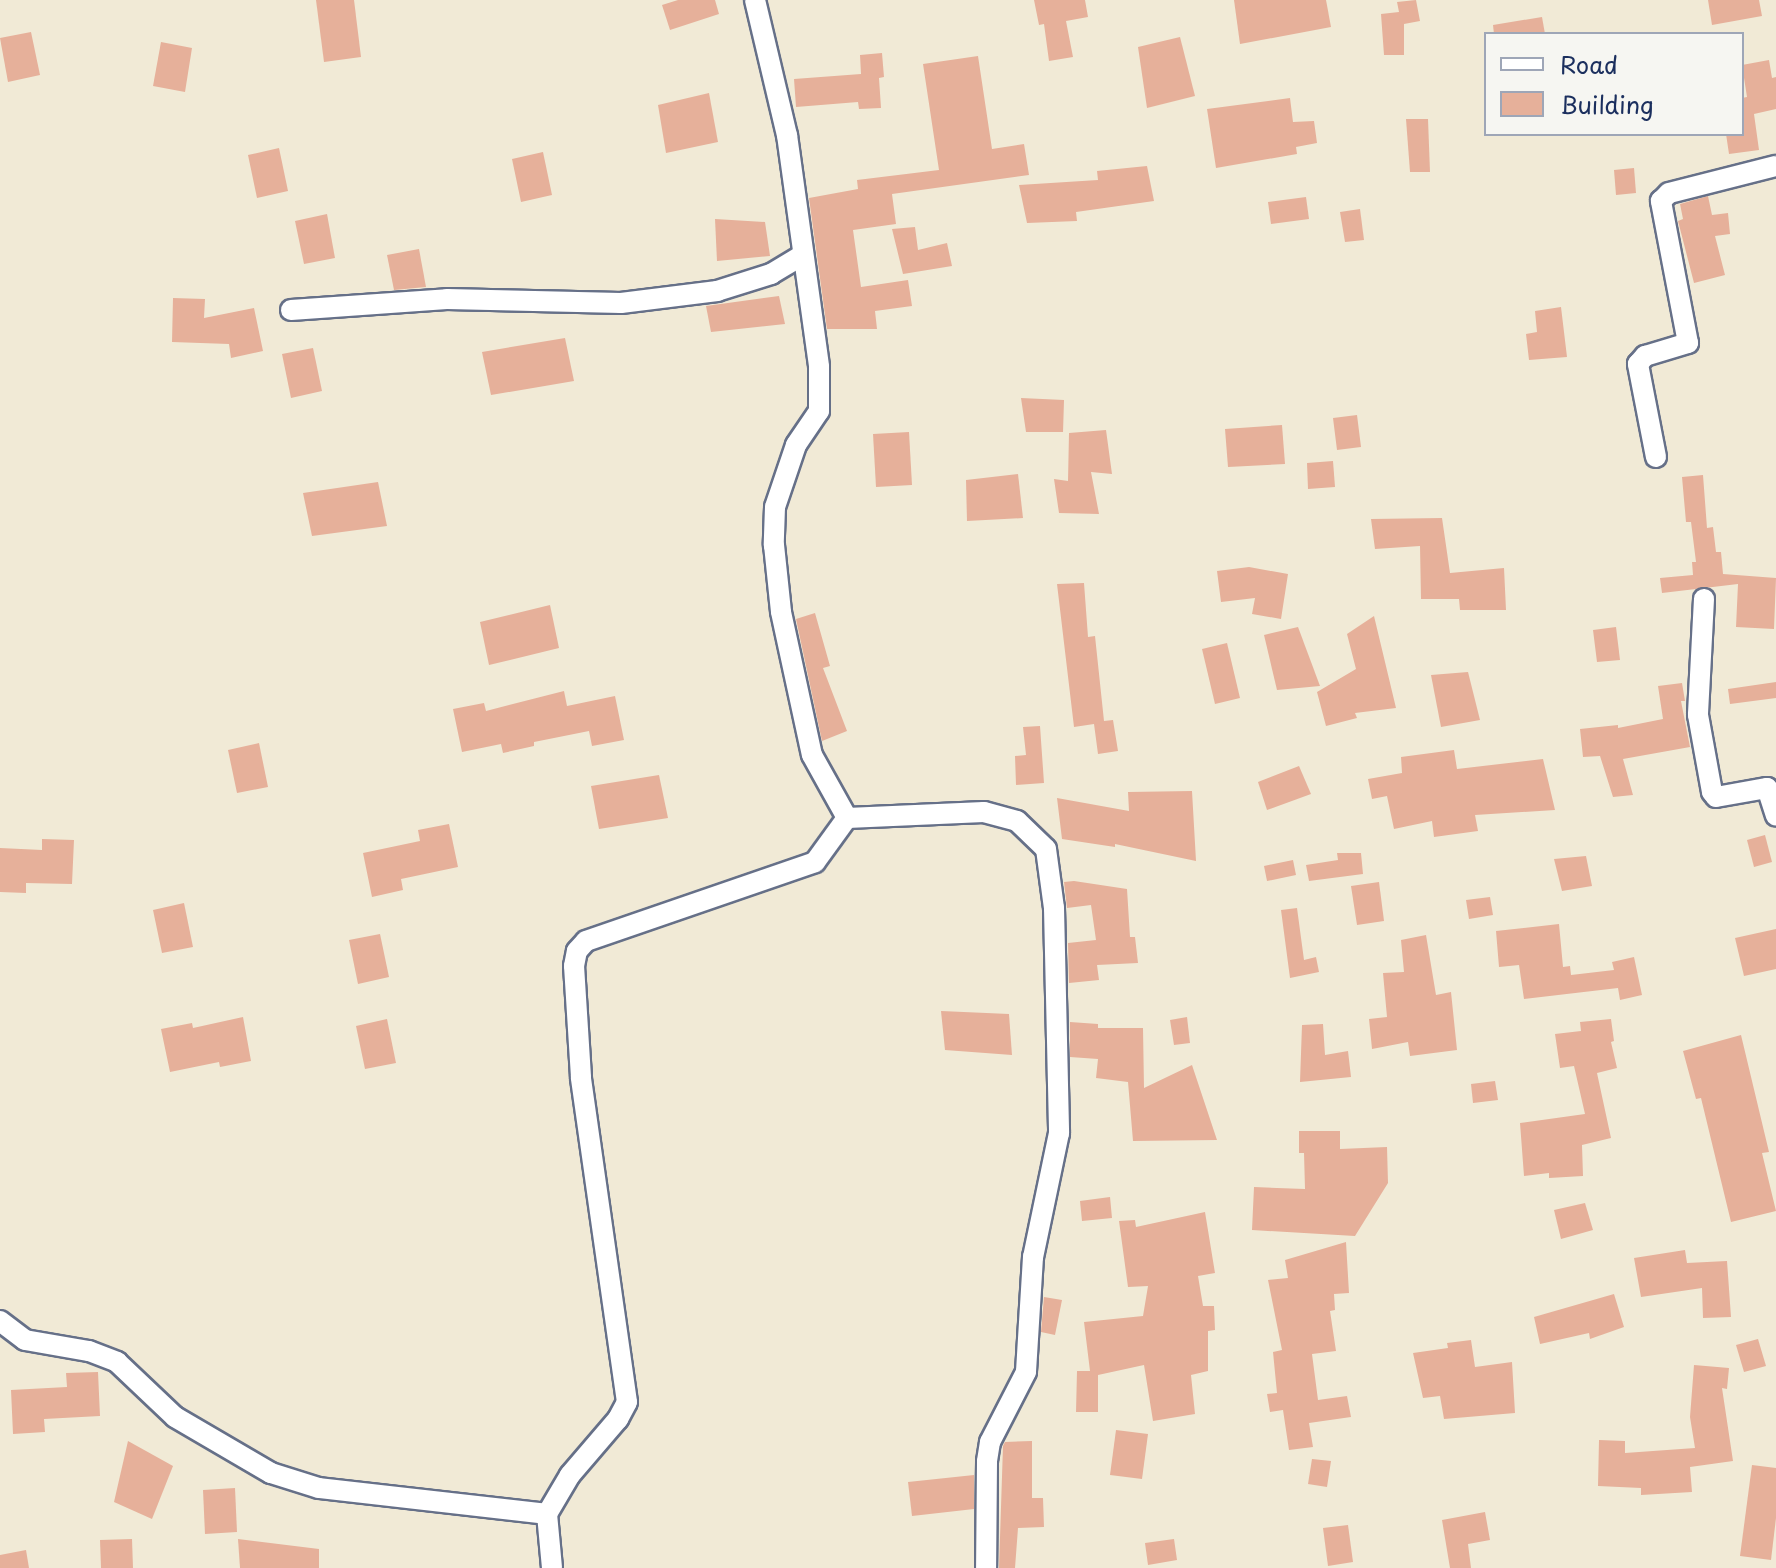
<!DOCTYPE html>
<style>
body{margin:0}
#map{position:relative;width:1776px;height:1568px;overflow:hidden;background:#f1ead6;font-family:"Playpen Sans",sans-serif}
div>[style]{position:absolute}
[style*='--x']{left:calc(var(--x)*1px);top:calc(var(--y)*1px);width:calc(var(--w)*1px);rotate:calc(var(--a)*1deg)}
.building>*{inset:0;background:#e6b09a}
.roads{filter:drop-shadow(2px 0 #667088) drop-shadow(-2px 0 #667088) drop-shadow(0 2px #667088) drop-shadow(0 -2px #667088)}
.minor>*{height:20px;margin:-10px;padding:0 10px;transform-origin:10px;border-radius:10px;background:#fff}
span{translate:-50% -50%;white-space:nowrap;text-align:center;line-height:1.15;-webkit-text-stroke:6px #f6f6f2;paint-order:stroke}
.legend{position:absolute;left:1484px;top:32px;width:260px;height:104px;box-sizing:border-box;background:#f6f6f2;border:2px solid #9ea6b7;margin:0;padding:10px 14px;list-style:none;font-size:24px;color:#1b2f5e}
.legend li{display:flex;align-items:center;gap:16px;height:40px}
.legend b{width:40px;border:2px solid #9ea6b7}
</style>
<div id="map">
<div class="building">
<div style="clip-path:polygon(316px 0,354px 0,361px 57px,324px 62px)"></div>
<div style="clip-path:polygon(678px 0,715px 0,719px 14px,670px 30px,662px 5px)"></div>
<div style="clip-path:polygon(1034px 0,1085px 0,1088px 17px,1066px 21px,1073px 57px,1049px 61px,1044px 24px,1039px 25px)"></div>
<div style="clip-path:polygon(1234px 0,1326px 0,1331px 27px,1240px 44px)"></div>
<div style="clip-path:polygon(1416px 0,1420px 21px,1404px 24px,1404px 55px,1384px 55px,1381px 14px,1399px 12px,1397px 2px)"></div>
<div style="clip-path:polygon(1708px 0,1759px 0,1762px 16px,1712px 25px)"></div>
<div style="clip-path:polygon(1542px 17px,1545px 34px,1494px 34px,1493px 25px)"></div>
<div style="clip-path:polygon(31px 32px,40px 75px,8px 82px,0 38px)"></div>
<div style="clip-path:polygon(1180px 37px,1195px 96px,1147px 108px,1138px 47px)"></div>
<div style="clip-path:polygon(161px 42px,192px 48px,185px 92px,153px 86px)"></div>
<div style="clip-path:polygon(882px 53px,884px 77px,879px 78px,881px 108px,859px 109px,858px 102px,796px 107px,794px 79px,861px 74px,860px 55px)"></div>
<div style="clip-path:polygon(978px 56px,992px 149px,1024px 144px,1029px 175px,892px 194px,896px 224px,853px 230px,861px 287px,908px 280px,912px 306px,875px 311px,877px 329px,827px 329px,809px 198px,858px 189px,857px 180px,939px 170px,923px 64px)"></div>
<div style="clip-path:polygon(1769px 60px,1772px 78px,1776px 77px,1776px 109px,1754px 114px,1759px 150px,1729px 154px,1726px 134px,1742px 134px,1742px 98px,1747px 97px,1742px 65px)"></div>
<div style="clip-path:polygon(709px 93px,718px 142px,666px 153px,658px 105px)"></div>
<div style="clip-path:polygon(1290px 98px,1293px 122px,1314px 121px,1317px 143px,1296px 147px,1297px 154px,1216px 168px,1207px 109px)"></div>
<div style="clip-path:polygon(1406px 119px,1428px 119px,1430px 172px,1410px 172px)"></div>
<div style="clip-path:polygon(279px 148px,288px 191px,257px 198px,248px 155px)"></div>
<div style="clip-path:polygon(543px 152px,552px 195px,521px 202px,512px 159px)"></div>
<div style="clip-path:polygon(1147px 166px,1154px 201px,1076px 212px,1077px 221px,1027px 223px,1019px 185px,1098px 180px,1097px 171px)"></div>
<div style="clip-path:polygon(1634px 168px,1636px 193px,1616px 195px,1614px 170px)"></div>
<div style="clip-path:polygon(1708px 196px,1712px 215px,1728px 213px,1730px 234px,1715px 236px,1725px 275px,1694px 283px,1678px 221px,1683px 219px,1680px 204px)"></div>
<div style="clip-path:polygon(1306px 197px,1309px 219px,1271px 224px,1268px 202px)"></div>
<div style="clip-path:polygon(1360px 209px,1364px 240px,1345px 242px,1340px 212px)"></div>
<div style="clip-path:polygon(327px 214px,335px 258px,304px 264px,295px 221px)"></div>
<div style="clip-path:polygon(715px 219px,765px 222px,770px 256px,717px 261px)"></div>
<div style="clip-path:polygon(915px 227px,918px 250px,947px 243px,952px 266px,903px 274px,892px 229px)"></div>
<div style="clip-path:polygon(419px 249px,426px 287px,394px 290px,387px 255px)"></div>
<div style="clip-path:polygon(779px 296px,785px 324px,711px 332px,706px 306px)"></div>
<div style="clip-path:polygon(173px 298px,205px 299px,204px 318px,254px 308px,263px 351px,231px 358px,229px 344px,172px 342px)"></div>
<div style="clip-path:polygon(1561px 307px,1567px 357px,1529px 360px,1526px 334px,1537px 332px,1535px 311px)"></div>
<div style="clip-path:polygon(565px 338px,574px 381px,491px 395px,482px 352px)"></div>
<div style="clip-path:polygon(313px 348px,322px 391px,291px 398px,282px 354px)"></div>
<div style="clip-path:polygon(1021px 398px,1064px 400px,1063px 432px,1026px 432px)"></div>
<div style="clip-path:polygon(1357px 415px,1361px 447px,1337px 450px,1333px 418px)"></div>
<div style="clip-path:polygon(1282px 425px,1285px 464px,1228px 467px,1225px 429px)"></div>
<div style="clip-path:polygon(1106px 430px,1112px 474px,1091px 472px,1099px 514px,1059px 513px,1054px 479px,1068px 481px,1069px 433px)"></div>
<div style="clip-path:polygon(909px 432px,912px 485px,876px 487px,873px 434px)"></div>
<div style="clip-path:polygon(1333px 461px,1335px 487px,1308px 489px,1307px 463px)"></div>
<div style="clip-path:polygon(1018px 474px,1023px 518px,967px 521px,966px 480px)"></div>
<div style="clip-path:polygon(1703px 475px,1707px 528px,1713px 527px,1716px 552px,1721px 552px,1723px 574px,1776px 578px,1774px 629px,1736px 627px,1738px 584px,1662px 593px,1660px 578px,1693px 575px,1692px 562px,1696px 562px,1691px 522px,1686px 522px,1682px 477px)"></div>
<div style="clip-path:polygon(378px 482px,387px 526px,312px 536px,303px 493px)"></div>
<div style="clip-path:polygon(1442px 518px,1450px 573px,1504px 568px,1506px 610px,1460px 610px,1459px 599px,1421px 599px,1420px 546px,1375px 549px,1371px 519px)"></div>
<div style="clip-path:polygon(1249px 567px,1288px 574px,1281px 619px,1252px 614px,1255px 598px,1221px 602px,1217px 571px)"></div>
<div style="clip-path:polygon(1084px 583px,1088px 637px,1095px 636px,1104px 721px,1113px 720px,1118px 751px,1098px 754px,1094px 724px,1074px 727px,1057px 584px)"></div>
<div style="clip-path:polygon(550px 605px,559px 648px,489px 665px,480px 622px)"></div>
<div style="clip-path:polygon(815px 613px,830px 666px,823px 668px,847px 731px,822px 741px,796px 619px)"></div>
<div style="clip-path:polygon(1374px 616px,1396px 708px,1355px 713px,1357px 718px,1326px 726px,1317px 692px,1356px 669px,1347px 634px)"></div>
<div style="clip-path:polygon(1298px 627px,1320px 686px,1277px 690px,1264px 635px)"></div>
<div style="clip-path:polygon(1616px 627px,1620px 660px,1597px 662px,1593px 630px)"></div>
<div style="clip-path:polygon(1227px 643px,1240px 698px,1215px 704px,1202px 649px)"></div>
<div style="clip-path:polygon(1468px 672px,1480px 720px,1441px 727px,1431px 675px)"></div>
<div style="clip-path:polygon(1776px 682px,1776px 698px,1730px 704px,1728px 689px)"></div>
<div style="clip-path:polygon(1682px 683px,1685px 701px,1681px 701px,1690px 747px,1623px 759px,1633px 795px,1613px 797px,1600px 756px,1583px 757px,1580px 729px,1618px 725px,1618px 728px,1663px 719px,1658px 686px)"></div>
<div style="clip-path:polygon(564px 691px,567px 706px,615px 696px,624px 740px,592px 746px,589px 731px,534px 742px,534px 746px,503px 753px,501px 744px,462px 752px,453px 709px,484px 703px,486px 711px)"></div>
<div style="clip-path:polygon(1040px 726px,1044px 783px,1016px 785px,1015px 756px,1026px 755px,1023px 727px)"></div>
<div style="clip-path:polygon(259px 743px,268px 787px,237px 793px,228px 750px)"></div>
<div style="clip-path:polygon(1454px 750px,1457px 769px,1543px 759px,1555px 810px,1475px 815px,1478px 831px,1434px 837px,1432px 821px,1394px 829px,1387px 796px,1372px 799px,1368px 779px,1402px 773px,1401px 757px)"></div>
<div style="clip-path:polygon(1299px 766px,1311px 794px,1267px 810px,1258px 782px)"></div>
<div style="clip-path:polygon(659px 775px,668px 818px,599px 829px,591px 786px)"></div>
<div style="clip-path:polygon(1192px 791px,1196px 861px,1115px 844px,1115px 847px,1062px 839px,1057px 798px,1129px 811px,1128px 792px)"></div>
<div style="clip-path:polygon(449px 824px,458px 867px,401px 879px,403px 890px,372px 897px,363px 853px,420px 841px,418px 830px)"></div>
<div style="clip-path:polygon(1765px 835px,1772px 862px,1754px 867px,1747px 840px)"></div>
<div style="clip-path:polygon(42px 839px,74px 840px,72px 884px,26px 883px,26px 893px,0 892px,0 848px,42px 850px)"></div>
<div style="clip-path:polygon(1337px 853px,1361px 853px,1363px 874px,1309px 881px,1306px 865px,1338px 860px)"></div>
<div style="clip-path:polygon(1586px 856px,1592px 886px,1562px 891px,1554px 859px)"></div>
<div style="clip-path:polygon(1293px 860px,1296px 875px,1267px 881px,1264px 866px)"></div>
<div style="clip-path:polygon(1074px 881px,1127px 889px,1130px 937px,1135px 937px,1138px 963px,1097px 965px,1099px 980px,1069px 983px,1068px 943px,1096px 940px,1091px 905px,1067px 908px,1064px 882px)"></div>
<div style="clip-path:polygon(1379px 882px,1384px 921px,1357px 925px,1351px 886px)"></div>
<div style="clip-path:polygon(1490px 897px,1493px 915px,1469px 919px,1466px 900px)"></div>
<div style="clip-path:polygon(184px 903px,193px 947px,162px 953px,153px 910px)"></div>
<div style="clip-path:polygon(1297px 908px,1304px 960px,1316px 957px,1319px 972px,1290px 978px,1281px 910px)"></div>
<div style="clip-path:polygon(1559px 924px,1563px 967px,1570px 966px,1571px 975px,1614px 970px,1612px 962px,1634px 957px,1642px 995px,1620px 1000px,1618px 988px,1524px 999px,1519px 965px,1499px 967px,1496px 931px)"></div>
<div style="clip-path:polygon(1776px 929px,1776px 969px,1744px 976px,1735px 938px)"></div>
<div style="clip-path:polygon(380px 934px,389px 977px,358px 984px,349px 940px)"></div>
<div style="clip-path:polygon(1426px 935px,1436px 995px,1451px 992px,1457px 1050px,1410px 1056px,1408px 1042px,1372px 1049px,1369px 1019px,1387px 1017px,1383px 973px,1404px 972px,1401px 940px)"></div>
<div style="clip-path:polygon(941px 1011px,1009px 1014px,1012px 1055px,945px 1050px)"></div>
<div style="clip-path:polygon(243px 1017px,251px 1061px,220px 1067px,219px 1062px,170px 1072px,161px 1029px,192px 1023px,193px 1028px)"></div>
<div style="clip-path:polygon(1187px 1017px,1190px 1043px,1174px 1045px,1170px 1020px)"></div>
<div style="clip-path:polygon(387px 1019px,396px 1063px,365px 1069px,356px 1026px)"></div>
<div style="clip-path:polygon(1611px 1019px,1614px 1041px,1611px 1042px,1617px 1068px,1597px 1073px,1611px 1138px,1582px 1145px,1583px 1176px,1549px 1178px,1549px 1173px,1524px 1176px,1520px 1123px,1585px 1114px,1574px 1066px,1560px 1068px,1555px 1034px,1581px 1031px,1580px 1022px)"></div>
<div style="clip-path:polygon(1070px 1022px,1098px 1024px,1098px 1028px,1143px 1028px,1144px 1088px,1192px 1065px,1217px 1140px,1133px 1141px,1128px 1082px,1096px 1078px,1098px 1059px,1070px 1057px)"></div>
<div style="clip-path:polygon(1323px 1024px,1325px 1055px,1348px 1051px,1351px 1077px,1300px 1082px,1302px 1025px)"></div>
<div style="clip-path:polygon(1741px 1035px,1769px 1152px,1762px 1153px,1776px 1211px,1731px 1222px,1701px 1098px,1696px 1099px,1683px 1051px)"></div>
<div style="clip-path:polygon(1495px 1081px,1498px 1100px,1473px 1103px,1471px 1084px)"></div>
<div style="clip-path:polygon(1299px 1131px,1340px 1131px,1340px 1149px,1387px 1147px,1388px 1183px,1355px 1236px,1252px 1230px,1254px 1187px,1305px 1189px,1304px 1153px,1299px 1153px)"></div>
<div style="clip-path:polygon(1110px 1197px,1112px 1218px,1082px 1221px,1080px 1201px)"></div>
<div style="clip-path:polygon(1585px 1203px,1593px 1230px,1561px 1239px,1554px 1210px)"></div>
<div style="clip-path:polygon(1205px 1212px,1215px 1273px,1198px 1276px,1203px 1306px,1214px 1306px,1215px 1330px,1208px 1331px,1208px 1371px,1191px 1375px,1195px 1414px,1153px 1421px,1144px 1365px,1098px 1375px,1098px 1412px,1076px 1412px,1077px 1371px,1090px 1371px,1084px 1322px,1143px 1316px,1148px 1286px,1128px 1287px,1119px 1221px,1135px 1220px,1136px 1227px)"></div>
<div style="clip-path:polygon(1346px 1242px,1349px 1293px,1334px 1294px,1335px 1310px,1330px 1311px,1336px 1351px,1312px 1354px,1318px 1400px,1347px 1396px,1351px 1417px,1309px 1423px,1313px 1447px,1289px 1450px,1283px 1410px,1270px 1412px,1267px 1394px,1277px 1393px,1273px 1352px,1282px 1350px,1268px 1280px,1288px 1278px,1285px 1260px)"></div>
<div style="clip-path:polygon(1685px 1250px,1687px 1263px,1727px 1261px,1731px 1317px,1703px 1318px,1702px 1288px,1641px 1297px,1634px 1258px)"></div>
<div style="clip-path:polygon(1614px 1294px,1624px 1327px,1590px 1339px,1589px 1333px,1540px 1344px,1534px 1317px)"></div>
<div style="clip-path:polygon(1044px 1297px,1062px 1300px,1055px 1335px,1041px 1332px)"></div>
<div style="clip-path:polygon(1758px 1339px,1766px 1366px,1744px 1372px,1736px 1345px)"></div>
<div style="clip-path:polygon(1471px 1340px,1475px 1367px,1512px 1362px,1515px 1413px,1444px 1419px,1440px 1396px,1423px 1398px,1413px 1353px,1448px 1348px,1447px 1343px)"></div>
<div style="clip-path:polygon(1694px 1365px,1729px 1368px,1727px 1389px,1722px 1388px,1733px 1461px,1690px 1467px,1692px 1492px,1641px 1495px,1641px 1488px,1598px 1486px,1599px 1440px,1625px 1441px,1625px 1453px,1695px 1448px,1690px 1417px)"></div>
<div style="clip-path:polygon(98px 1372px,100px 1416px,44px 1419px,45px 1432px,13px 1434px,11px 1390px,67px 1387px,66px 1373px)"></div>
<div style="clip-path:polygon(1116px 1430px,1148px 1434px,1142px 1479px,1110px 1475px)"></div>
<div style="clip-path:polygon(128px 1441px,173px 1466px,152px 1519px,114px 1502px)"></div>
<div style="clip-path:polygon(1032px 1441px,1032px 1498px,1043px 1498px,1044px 1527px,1018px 1528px,1015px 1568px,999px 1568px,1003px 1446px,1005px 1442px)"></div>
<div style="clip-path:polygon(1312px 1459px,1331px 1461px,1327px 1487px,1308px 1484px)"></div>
<div style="clip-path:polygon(1752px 1465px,1776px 1468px,1776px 1518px,1771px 1560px,1740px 1556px)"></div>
<div style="clip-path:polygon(974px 1475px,974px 1509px,912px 1516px,908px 1482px)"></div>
<div style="clip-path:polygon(235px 1488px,237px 1532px,205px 1534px,203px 1490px)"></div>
<div style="clip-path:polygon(1485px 1512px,1490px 1540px,1468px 1544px,1471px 1568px,1450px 1568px,1442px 1520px)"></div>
<div style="clip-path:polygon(1348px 1525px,1353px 1562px,1328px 1566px,1323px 1528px)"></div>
<div style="clip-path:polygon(132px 1539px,133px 1568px,101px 1568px,100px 1540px)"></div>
<div style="clip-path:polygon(238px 1539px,319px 1549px,319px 1568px,240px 1568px)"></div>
<div style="clip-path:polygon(1174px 1539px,1177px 1560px,1148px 1565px,1145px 1543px)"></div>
<div style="clip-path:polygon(26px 1550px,29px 1568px,0 1568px,0 1555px)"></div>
</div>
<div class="roads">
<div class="minor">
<div style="--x:755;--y:0;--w:139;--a:76.7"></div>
<div style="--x:787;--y:135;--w:234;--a:82.1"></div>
<div style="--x:819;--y:367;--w:44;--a:90"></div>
<div style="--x:819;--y:411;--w:41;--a:124.1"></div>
<div style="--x:796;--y:445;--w:65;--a:108.7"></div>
<div style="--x:775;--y:507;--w:38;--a:92"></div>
<div style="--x:774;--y:545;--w:67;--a:84"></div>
<div style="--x:781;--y:612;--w:146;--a:77.8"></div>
<div style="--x:812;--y:755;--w:72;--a:60.9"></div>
<div style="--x:847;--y:818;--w:137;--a:-2.5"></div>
<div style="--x:984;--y:812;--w:34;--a:15"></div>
<div style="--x:1017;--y:821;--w:40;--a:44"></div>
<div style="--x:1046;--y:849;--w:60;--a:82.3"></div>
<div style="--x:1054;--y:908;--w:225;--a:88.7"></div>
<div style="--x:1059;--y:1133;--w:127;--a:101.8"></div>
<div style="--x:1033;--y:1257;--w:115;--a:93.5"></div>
<div style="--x:1026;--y:1372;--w:79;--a:117.2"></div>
<div style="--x:990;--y:1442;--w:20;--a:99"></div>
<div style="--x:987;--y:1462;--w:106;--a:90.5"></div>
<div style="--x:291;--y:310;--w:156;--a:-4"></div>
<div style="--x:447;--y:299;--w:174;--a:1.3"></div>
<div style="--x:621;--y:303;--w:97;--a:-7.1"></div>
<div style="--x:717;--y:291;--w:57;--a:-17.5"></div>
<div style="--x:771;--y:274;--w:37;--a:-31"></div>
<div style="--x:1656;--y:457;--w:95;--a:-101"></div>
<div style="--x:1638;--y:364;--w:11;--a:-49"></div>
<div style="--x:1645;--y:356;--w:45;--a:-16.8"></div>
<div style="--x:1688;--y:343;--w:145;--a:-100.8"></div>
<div style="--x:1661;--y:201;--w:11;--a:-45"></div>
<div style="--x:1669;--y:193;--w:110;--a:-14.2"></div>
<div style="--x:1704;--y:599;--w:116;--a:93"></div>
<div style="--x:1698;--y:715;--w:78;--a:79.7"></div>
<div style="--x:1712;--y:792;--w:6;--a:51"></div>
<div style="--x:1716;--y:797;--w:52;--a:-10"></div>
<div style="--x:1767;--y:788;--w:29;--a:72"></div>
<div style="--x:0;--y:1321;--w:31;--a:37"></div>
<div style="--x:25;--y:1340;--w:65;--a:9.8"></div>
<div style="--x:89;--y:1351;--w:30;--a:21"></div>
<div style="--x:117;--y:1362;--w:80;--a:43.5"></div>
<div style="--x:175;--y:1417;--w:111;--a:30.3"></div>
<div style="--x:271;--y:1473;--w:50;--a:17.4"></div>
<div style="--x:319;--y:1488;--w:229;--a:6.5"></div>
<div style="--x:547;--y:1514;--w:54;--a:84.7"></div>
<div style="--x:547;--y:1514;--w:45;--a:-59.5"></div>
<div style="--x:570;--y:1475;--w:74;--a:-49.4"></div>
<div style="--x:618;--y:1419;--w:19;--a:-62"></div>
<div style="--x:627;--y:1402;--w:328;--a:-98.1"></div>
<div style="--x:581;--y:1077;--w:111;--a:-93.6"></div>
<div style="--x:574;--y:966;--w:15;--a:-79"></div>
<div style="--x:577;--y:951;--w:13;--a:-48"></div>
<div style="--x:586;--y:941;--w:242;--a:-19"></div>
<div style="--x:815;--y:862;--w:54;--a:-54"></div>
</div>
</div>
<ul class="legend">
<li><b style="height:10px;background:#fff"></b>Road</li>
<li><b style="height:22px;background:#e6b09a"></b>Building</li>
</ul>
</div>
